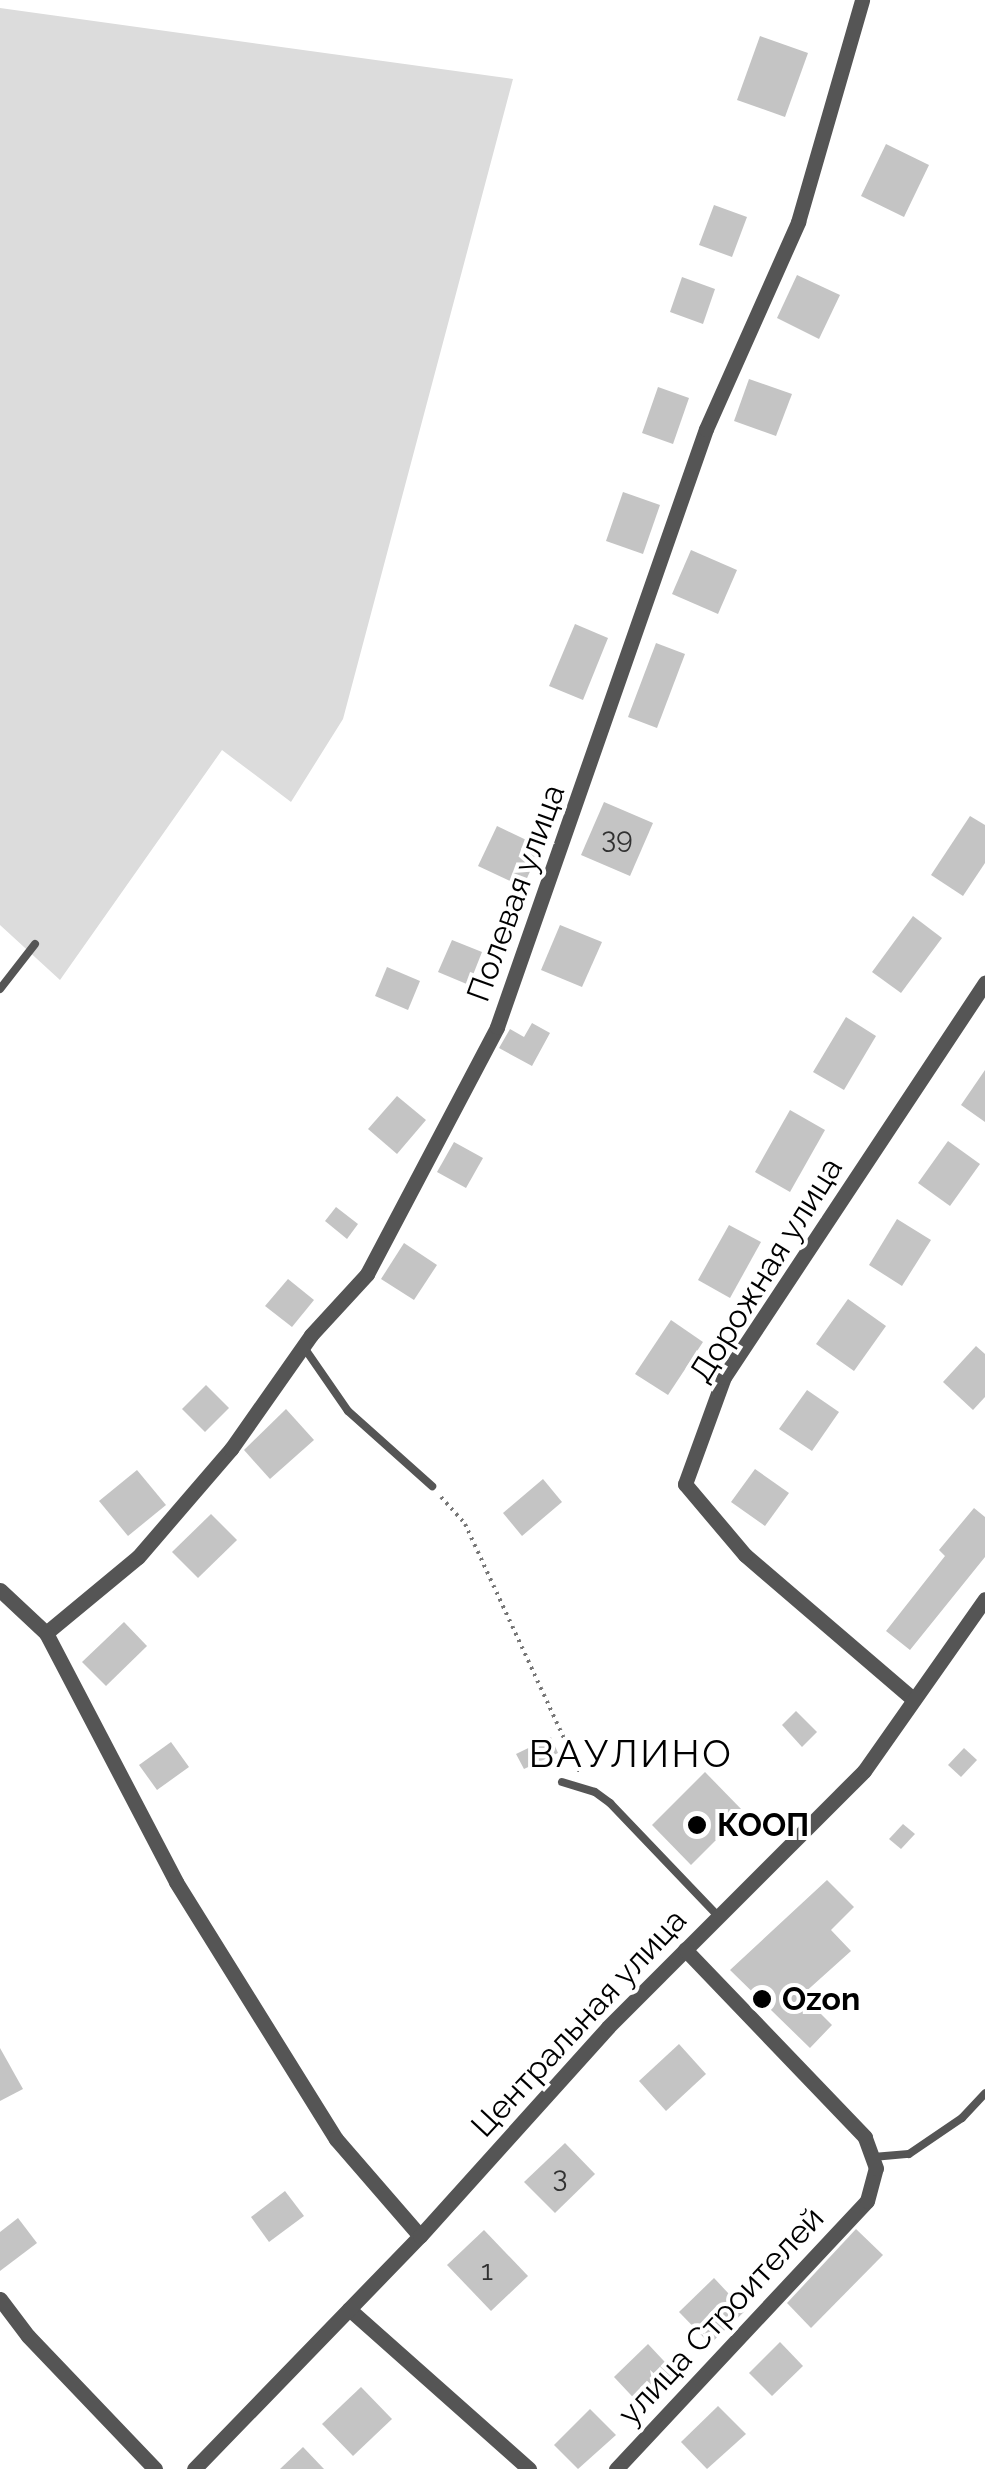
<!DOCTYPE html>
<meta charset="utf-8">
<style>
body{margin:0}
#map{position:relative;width:985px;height:2469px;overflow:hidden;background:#fff;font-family:Raleway,sans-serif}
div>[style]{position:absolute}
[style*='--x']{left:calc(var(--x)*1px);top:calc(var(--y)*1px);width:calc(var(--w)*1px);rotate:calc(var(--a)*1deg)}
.green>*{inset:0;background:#dcdcdc}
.building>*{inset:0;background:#c4c4c4}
.path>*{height:4px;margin-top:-2px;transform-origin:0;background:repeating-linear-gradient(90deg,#777 0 2.5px,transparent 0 7.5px)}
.service>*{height:8px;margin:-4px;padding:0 4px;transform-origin:4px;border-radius:4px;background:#555}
.minor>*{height:15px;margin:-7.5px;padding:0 7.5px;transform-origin:7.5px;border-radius:7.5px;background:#555}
.dots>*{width:28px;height:28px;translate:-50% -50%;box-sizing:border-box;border:5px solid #fff;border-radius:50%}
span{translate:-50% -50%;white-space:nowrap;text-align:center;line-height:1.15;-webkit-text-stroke:8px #fff;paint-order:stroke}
.number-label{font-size:28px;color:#313131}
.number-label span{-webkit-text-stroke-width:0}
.street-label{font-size:32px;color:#000}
.poi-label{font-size:32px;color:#000;font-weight:700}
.left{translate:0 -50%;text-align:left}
.quarter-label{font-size:38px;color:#000;letter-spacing:2.5px}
</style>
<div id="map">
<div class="green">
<div style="clip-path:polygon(0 8px,513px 79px,343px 719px,291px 802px,222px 750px,60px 980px,0 925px)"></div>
</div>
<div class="building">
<div style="clip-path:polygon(760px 36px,808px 53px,785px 117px,737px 100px)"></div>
<div style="clip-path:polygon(886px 144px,929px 165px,904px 217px,861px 196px)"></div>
<div style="clip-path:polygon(714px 205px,747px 217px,732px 257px,699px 245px)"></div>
<div style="clip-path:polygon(797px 275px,840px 295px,819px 339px,777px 318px)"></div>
<div style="clip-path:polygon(682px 277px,715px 289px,703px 324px,670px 312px)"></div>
<div style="clip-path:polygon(749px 379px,792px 394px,776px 436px,734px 421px)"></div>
<div style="clip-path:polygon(658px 387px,689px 398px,673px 444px,642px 433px)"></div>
<div style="clip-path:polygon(623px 492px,660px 505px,643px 554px,606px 541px)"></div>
<div style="clip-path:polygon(691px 550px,737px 570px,718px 614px,672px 594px)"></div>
<div style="clip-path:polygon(575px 624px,608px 638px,583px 700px,549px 686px)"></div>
<div style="clip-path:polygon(656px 643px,685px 654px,657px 728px,628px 717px)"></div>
<div style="clip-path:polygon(604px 802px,653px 823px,630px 876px,581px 855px)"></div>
<div style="clip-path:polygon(970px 816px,985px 825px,985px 863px,963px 896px,931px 875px)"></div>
<div style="clip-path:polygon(497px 826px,541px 847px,523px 887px,478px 866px)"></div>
<div style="clip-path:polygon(913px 916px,942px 938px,901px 993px,872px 972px)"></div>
<div style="clip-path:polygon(560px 925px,602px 942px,582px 987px,541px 970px)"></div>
<div style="clip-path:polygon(452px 940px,482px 952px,469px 985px,438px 972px)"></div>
<div style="clip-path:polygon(387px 967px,420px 981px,408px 1010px,375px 996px)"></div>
<div style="clip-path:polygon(846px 1017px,876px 1036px,844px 1090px,813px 1072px)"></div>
<div style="clip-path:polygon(532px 1023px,550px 1033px,532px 1066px,499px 1048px,510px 1029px,524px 1037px)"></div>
<div style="clip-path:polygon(985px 1070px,985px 1122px,961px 1105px)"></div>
<div style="clip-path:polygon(397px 1096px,426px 1120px,397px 1154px,368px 1129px)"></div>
<div style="clip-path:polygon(790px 1110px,825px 1130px,790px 1192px,755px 1172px)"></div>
<div style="clip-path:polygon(948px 1141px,980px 1164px,950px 1206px,918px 1183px)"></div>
<div style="clip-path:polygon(454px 1142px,483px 1158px,466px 1188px,437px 1172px)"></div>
<div style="clip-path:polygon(336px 1207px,358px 1224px,347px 1239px,325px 1221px)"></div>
<div style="clip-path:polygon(897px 1219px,931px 1240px,902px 1286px,869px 1265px)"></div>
<div style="clip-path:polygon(729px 1225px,761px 1242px,730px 1298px,698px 1280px)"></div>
<div style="clip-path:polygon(404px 1243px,437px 1265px,414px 1300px,381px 1279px)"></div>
<div style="clip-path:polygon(288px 1279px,314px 1300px,292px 1327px,265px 1306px)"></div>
<div style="clip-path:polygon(848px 1299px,886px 1326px,854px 1371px,816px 1344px)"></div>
<div style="clip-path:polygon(671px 1320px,703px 1342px,668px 1395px,635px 1374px)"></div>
<div style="clip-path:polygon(976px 1346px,985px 1354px,985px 1397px,973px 1410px,943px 1382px)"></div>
<div style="clip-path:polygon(206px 1385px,229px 1408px,205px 1432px,182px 1409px)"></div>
<div style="clip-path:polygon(807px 1390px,839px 1412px,812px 1451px,779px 1429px)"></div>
<div style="clip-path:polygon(286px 1409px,314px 1440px,270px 1479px,244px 1450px)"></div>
<div style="clip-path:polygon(755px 1469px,789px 1493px,765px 1526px,731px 1502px)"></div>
<div style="clip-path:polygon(137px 1470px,166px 1505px,128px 1536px,99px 1501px)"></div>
<div style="clip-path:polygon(543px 1479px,562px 1502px,522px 1536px,503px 1513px)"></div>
<div style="clip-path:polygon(974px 1508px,985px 1517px,985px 1557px,910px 1650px,886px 1631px,945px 1556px,939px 1550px)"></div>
<div style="clip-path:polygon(211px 1514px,237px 1540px,198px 1578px,172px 1552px)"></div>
<div style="clip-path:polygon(124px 1622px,147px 1646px,106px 1686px,82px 1662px)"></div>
<div style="clip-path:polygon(796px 1711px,817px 1732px,802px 1747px,782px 1725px)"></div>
<div style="clip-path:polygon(551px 1737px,558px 1753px,524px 1769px,516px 1754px)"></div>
<div style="clip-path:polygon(171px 1742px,189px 1767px,157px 1790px,139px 1765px)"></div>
<div style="clip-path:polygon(964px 1748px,977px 1760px,961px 1777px,948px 1765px)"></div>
<div style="clip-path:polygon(705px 1772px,744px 1812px,691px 1865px,652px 1825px)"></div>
<div style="clip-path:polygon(903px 1824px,915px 1834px,901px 1849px,889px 1839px)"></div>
<div style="clip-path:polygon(827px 1880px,854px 1907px,831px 1930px,851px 1951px,802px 1995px,832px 2025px,810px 2048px,730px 1970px)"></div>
<div style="clip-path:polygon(679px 2044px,706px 2074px,666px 2111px,639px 2081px)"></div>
<div style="clip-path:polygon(0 2048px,23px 2089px,0 2101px)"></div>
<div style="clip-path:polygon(565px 2143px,595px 2174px,555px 2213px,524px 2182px)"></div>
<div style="clip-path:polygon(285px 2191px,304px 2216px,269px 2242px,251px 2217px)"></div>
<div style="clip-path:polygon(18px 2218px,37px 2243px,0 2271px,0 2232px)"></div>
<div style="clip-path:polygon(856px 2229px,883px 2255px,811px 2328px,787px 2303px)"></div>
<div style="clip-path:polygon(484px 2230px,528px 2276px,491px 2311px,447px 2265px)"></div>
<div style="clip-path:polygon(714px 2278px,745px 2311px,710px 2344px,679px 2312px)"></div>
<div style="clip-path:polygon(780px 2342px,803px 2366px,772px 2396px,749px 2373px)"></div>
<div style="clip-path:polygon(648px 2344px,678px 2376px,644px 2409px,614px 2377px)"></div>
<div style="clip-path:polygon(361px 2387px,392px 2419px,353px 2456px,322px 2424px)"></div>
<div style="clip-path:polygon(718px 2406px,746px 2434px,707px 2469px,681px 2442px)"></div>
<div style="clip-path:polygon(590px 2409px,616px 2435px,578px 2469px,554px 2445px)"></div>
<div style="clip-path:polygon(303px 2447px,324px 2469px,280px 2469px)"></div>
</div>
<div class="path">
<div style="--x:441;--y:1497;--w:36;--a:48"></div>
<div style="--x:465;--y:1524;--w:274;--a:65.2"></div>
</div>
<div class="service">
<div style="--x:0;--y:989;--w:57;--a:-52.1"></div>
<div style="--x:303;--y:1346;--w:79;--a:55.3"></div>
<div style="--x:348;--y:1411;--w:113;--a:41.8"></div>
<div style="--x:562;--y:1782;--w:34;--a:17"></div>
<div style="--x:595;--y:1792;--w:19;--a:36"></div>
<div style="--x:610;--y:1803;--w:156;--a:46.3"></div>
<div style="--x:873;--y:2157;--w:36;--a:-5"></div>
<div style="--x:909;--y:2154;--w:64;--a:-34.2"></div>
<div style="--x:962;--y:2118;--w:34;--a:-47"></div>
</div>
<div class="minor">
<div style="--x:0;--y:1590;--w:63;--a:43.1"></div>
<div style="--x:46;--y:1633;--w:119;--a:-39.6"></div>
<div style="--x:138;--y:1557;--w:143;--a:-49.3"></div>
<div style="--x:231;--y:1449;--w:139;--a:-54.9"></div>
<div style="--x:311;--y:1335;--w:83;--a:-47.4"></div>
<div style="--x:367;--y:1274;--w:279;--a:-62.2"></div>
<div style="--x:497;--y:1027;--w:633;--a:-70.74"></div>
<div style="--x:706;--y:429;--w:227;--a:-66"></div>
<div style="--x:798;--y:222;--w:231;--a:-73.9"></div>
<div style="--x:46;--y:1633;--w:281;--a:62.4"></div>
<div style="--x:176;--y:1882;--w:303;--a:58.1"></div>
<div style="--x:336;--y:2139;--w:128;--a:49.1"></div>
<div style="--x:913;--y:1699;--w:221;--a:-139.4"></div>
<div style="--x:745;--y:1555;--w:93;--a:-130.2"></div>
<div style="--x:685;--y:1484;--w:114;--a:-70"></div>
<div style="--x:724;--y:1377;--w:473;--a:-56.5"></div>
<div style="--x:0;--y:2299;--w:46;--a:52.9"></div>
<div style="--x:28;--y:2336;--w:184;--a:46.3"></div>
<div style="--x:349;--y:2309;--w:241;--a:41.6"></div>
<div style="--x:194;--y:2469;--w:325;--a:-45.9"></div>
<div style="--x:420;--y:2236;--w:281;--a:-48"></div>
<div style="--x:608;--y:2027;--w:362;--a:-45"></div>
<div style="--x:864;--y:1771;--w:210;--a:-54.9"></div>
<div style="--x:616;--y:2469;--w:367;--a:-46.9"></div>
<div style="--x:867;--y:2201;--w:34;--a:-75"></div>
<div style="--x:876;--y:2168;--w:33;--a:-110"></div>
<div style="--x:865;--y:2137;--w:260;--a:-133.8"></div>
</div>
<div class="dots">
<div style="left:697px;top:1825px;background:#000"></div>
<div style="left:762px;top:1999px;background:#000"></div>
</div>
<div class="number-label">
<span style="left:617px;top:839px">39</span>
<span style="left:560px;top:2178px">3</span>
<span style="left:487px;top:2271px">1</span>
</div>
<div class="street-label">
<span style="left:516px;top:893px;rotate:-70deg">Полевая улица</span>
<span style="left:766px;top:1270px;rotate:-58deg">Дорожная улица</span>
<span style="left:579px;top:2023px;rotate:-47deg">Центральная улица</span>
<span style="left:721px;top:2316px;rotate:-47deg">улица Строителей</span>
</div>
<div class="poi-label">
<span class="left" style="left:717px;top:1825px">КООП</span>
<span class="left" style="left:782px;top:1999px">Ozon</span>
</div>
<div class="quarter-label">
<span style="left:631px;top:1754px">ВАУЛИНО</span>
</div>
</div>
